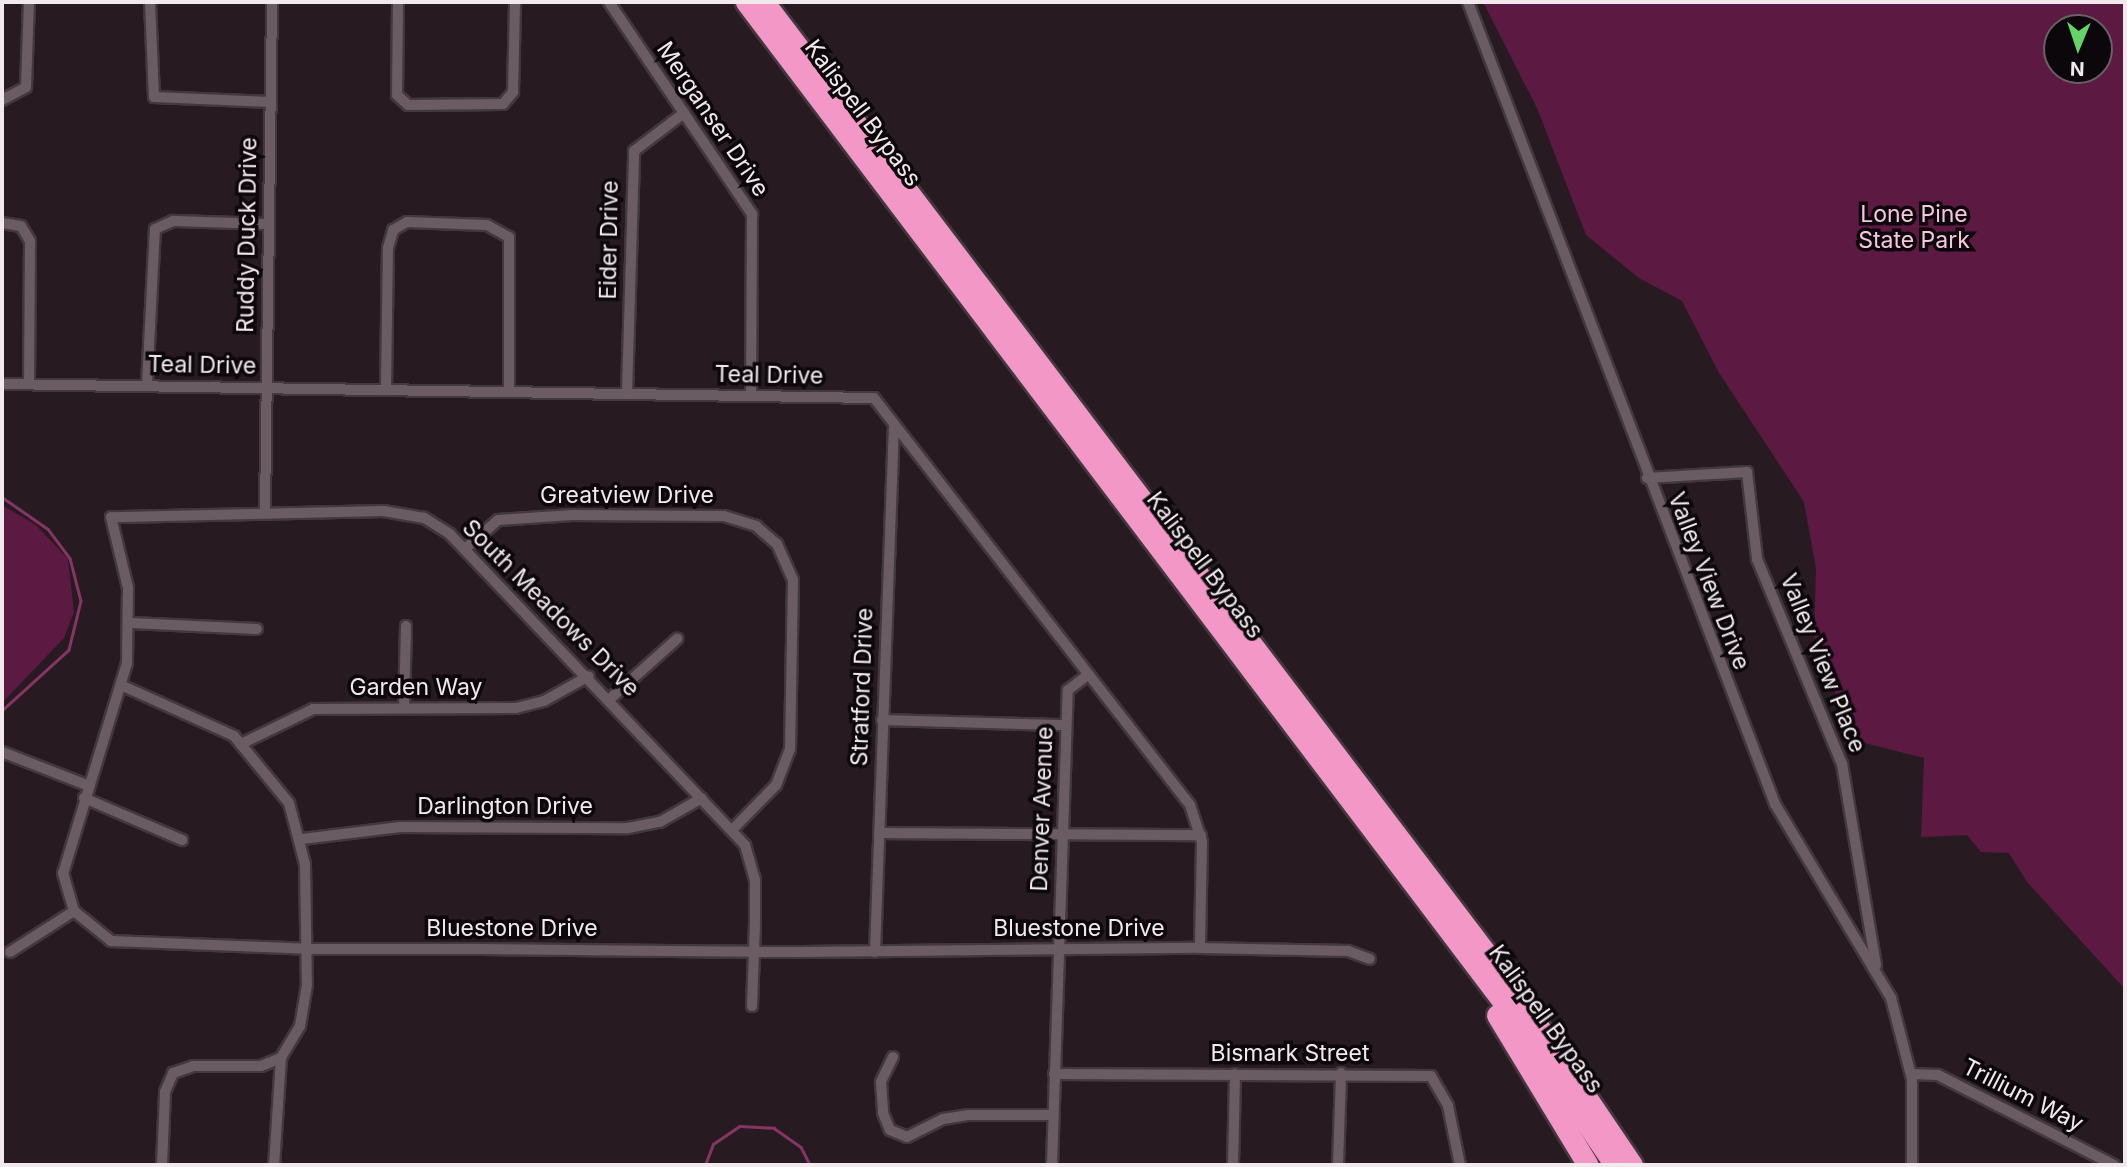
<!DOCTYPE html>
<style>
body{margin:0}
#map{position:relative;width:2127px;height:1167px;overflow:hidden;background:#271b21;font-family:Inter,sans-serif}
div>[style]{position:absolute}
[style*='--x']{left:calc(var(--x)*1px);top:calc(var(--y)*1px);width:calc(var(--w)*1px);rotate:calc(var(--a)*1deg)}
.green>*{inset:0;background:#5c1941}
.stream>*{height:2.5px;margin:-1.25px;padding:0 1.25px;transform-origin:1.25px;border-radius:1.25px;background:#863463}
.roads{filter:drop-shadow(2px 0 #42383d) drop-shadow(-2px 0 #42383d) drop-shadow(0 2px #42383d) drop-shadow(0 -2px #42383d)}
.street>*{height:10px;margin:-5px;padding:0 5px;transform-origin:5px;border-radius:5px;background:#6b5c63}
.highway>*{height:21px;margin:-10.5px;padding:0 10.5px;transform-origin:10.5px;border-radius:10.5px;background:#f297c6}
span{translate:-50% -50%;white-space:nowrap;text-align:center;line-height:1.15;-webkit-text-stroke:7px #0c070a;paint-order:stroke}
.street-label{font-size:23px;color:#f2e9ed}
.park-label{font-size:23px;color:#f6c6dd}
.frame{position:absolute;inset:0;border:4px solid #f2e9ed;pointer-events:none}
.north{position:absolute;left:2043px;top:14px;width:70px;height:70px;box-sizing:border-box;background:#0c070a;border:2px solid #686165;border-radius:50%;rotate:182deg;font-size:19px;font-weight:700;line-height:28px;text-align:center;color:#f2e9ed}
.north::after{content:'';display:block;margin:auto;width:24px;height:32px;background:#64d468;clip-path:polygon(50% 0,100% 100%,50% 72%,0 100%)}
</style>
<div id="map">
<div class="green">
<div style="clip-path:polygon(evenodd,1483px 2px,2125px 2px,2125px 989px,2027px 882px,2009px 853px,1981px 852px,1967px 835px,1921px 837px,1924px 758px,1853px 740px,1814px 636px,1816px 569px,1804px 502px,1718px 371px,1682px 301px,1639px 278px,1586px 235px,1537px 108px,1483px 2px,2057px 28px,2099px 28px,2099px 70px,2057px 70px,2057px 28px)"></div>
<div style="clip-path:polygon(2px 505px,36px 525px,68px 559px,74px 612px,64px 638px,2px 703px)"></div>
</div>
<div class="stream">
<div style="--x:2;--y:497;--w:56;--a:34.8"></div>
<div style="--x:48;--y:529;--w:36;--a:53"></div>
<div style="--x:70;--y:558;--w:44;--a:75.7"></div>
<div style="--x:81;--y:601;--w:50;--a:103.8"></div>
<div style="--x:69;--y:650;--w:91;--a:137.7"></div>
<div style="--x:705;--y:1165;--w:22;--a:-69"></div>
<div style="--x:713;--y:1144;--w:32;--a:-34"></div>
<div style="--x:740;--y:1126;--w:34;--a:3"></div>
<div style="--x:774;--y:1128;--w:33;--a:35"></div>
<div style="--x:801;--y:1147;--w:20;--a:63"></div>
</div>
<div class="roads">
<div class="street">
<div style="--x:150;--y:2;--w:95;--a:87.6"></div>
<div style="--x:154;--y:97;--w:116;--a:2.5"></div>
<div style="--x:398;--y:2;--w:93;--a:90.6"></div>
<div style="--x:397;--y:95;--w:15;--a:42"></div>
<div style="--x:408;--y:105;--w:95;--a:-0.6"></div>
<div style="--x:503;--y:104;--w:16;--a:-50"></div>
<div style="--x:513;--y:92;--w:90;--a:-88.7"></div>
<div style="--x:609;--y:2;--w:256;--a:56"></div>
<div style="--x:752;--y:214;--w:181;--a:90.3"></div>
<div style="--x:1468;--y:2;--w:859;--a:69.05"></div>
<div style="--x:1775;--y:804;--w:226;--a:59.1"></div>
<div style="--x:1891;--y:998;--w:84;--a:75.5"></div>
<div style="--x:1912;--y:1079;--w:86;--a:90"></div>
<div style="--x:2;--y:100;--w:27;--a:-28"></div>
<div style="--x:26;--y:87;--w:85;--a:-88"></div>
<div style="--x:2;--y:223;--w:19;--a:9"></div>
<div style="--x:21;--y:226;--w:17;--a:59"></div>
<div style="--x:30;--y:241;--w:143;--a:90.4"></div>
<div style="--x:2;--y:384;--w:872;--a:0.92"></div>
<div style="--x:874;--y:398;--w:515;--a:52.17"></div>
<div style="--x:1190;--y:805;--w:38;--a:72"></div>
<div style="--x:1202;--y:841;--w:107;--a:91.1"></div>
<div style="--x:147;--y:385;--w:156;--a:-87.1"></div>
<div style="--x:155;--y:229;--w:20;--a:-24"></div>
<div style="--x:173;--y:221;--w:95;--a:1.8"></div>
<div style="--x:386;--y:388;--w:140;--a:-89.2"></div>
<div style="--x:388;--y:248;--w:19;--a:-74"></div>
<div style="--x:393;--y:230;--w:16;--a:-30"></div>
<div style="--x:407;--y:222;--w:80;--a:2.1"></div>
<div style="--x:487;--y:225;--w:25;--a:29"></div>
<div style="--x:509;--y:237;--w:154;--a:90"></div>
<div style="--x:627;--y:393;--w:242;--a:-88.3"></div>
<div style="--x:634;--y:151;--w:63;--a:-37.2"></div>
<div style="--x:1647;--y:478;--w:100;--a:-3.4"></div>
<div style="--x:1747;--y:472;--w:88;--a:83.4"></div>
<div style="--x:1757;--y:559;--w:222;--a:67.5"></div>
<div style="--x:1842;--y:764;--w:204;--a:80.4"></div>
<div style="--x:265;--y:511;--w:509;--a:-89.21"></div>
<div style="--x:465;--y:549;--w:44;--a:-41.3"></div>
<div style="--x:498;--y:520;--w:74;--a:-3.9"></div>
<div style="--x:572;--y:515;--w:152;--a:0.4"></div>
<div style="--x:724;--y:516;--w:34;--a:17"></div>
<div style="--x:756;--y:526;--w:28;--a:41"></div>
<div style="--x:777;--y:544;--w:39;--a:66"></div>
<div style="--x:793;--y:580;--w:169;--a:91"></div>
<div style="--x:790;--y:749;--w:39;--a:111"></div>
<div style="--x:776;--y:785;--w:62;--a:134.3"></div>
<div style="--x:132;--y:623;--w:125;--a:2.7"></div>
<div style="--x:123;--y:686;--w:122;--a:24.2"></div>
<div style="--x:234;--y:736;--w:87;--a:50.6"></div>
<div style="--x:289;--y:803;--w:63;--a:75.3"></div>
<div style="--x:305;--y:864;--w:121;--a:89.1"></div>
<div style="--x:307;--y:985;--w:42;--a:99.7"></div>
<div style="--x:300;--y:1026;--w:37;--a:121"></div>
<div style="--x:611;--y:698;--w:89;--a:-41.8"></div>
<div style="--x:404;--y:708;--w:82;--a:-88.6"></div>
<div style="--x:882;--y:720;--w:184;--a:1.6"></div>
<div style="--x:243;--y:743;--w:78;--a:-25.9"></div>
<div style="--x:313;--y:709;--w:203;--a:-0.3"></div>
<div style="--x:516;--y:708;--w:29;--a:-14"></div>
<div style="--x:544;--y:701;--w:51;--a:-29.1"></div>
<div style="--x:2;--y:752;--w:93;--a:21.3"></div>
<div style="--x:84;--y:798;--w:107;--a:23.2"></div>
<div style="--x:879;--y:833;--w:322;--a:0.4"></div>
<div style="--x:302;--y:839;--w:99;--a:-7"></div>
<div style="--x:400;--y:827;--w:228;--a:0.3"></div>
<div style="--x:628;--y:828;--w:33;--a:-11"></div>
<div style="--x:660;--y:822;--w:48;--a:-29.7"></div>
<div style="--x:10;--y:952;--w:76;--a:-32.6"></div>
<div style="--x:875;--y:952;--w:528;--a:-87.94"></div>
<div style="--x:752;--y:1006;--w:54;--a:-87.9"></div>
<div style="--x:754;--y:952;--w:30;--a:-88"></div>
<div style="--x:755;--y:922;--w:42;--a:-90"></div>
<div style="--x:755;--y:880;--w:36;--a:-106"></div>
<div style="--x:745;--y:845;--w:429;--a:-133.5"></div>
<div style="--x:450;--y:534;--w:31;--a:-148"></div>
<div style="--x:424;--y:518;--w:41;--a:-170.1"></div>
<div style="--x:384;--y:511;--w:273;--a:178.7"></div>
<div style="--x:111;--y:517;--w:73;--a:76.5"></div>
<div style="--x:128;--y:588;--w:75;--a:90.8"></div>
<div style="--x:127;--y:663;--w:220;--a:106.9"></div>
<div style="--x:63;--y:873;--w:40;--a:74"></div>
<div style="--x:74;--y:911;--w:48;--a:39"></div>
<div style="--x:111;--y:941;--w:196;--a:2.3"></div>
<div style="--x:307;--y:949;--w:174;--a:0"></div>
<div style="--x:481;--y:949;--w:273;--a:0.6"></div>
<div style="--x:754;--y:952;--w:48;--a:0"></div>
<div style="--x:802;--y:952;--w:398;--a:-0.6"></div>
<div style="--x:1200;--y:948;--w:148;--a:1.2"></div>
<div style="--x:1348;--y:951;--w:23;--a:20"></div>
<div style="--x:893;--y:1057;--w:28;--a:116"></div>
<div style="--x:881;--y:1082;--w:31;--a:86"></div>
<div style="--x:883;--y:1113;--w:18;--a:68"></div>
<div style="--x:890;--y:1130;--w:18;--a:22"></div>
<div style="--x:907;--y:1137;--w:40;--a:-26.6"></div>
<div style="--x:943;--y:1119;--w:26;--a:-9"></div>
<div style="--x:969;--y:1115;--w:84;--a:0"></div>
<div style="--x:1054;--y:1074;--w:377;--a:0.3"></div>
<div style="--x:1431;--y:1076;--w:34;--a:60"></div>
<div style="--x:1448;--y:1106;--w:60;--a:78.5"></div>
<div style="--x:1911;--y:1074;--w:27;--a:2"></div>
<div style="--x:1938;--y:1075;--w:198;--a:27.1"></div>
<div style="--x:162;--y:1165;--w:73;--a:-87.6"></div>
<div style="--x:165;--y:1092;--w:21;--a:-67"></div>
<div style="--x:173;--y:1073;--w:21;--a:-19"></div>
<div style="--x:193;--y:1066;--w:68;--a:0"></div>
<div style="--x:261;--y:1066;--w:22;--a:-22"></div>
<div style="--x:281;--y:1058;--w:107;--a:93.7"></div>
<div style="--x:1052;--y:1165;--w:475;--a:-88.1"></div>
<div style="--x:1068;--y:690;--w:26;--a:-37"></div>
<div style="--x:1233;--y:1165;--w:91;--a:-88.7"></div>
<div style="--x:1338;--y:1165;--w:92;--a:-88.1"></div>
</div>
<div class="highway">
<div style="--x:746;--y:2;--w:1276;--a:52.87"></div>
<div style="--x:1516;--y:1019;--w:176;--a:55.9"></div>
<div style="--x:764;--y:2;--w:1237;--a:52.79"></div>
<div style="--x:1512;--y:987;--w:215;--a:56"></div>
<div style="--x:1497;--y:1015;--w:175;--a:58.8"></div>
</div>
</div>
<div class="street-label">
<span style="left:863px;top:113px;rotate:53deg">Kalispell Bypass</span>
<span style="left:713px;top:119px;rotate:56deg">Merganser Drive</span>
<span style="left:247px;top:235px;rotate:-89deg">Ruddy Duck Drive</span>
<span style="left:609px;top:240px;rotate:-89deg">Eider Drive</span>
<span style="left:202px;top:365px;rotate:1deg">Teal Drive</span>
<span style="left:769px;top:375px;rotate:1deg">Teal Drive</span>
<span style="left:627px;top:495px">Greatview Drive</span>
<span style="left:1205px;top:565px;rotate:53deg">Kalispell Bypass</span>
<span style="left:1709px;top:581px;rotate:69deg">Valley View Drive</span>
<span style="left:551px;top:608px;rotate:45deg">South Meadows Drive</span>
<span style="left:1823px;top:663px;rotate:68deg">Valley View Place</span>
<span style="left:416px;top:687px">Garden Way</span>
<span style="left:862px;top:687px;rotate:-88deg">Stratford Drive</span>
<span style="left:505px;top:806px">Darlington Drive</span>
<span style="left:1042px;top:809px;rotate:-88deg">Denver Avenue</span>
<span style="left:512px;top:928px">Bluestone Drive</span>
<span style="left:1079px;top:928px">Bluestone Drive</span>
<span style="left:1546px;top:1019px;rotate:54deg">Kalispell Bypass</span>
<span style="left:1290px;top:1053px">Bismark Street</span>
<span style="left:2023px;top:1095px;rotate:27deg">Trillium Way</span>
</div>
<div class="park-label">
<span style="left:1914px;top:227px">Lone Pine<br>State Park</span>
</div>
<div class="frame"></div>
<div class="north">N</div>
</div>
